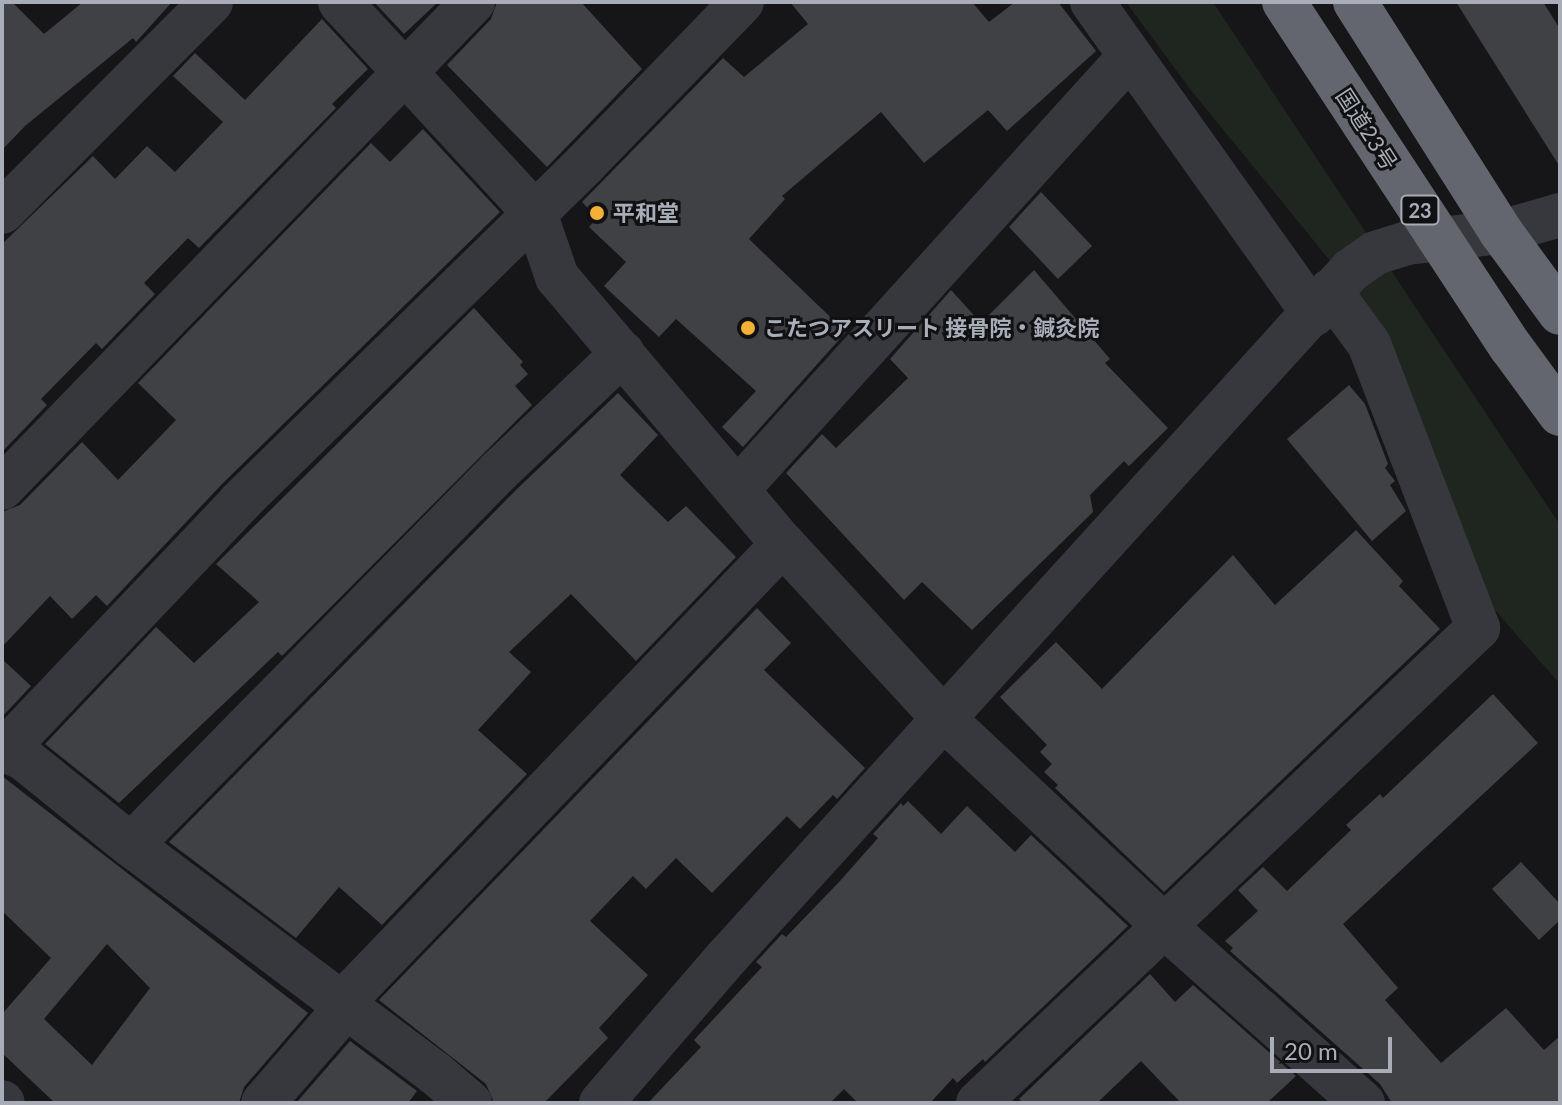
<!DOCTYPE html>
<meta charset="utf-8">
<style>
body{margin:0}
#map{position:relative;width:1562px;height:1105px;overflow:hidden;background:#161618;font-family:Lato,"Noto Sans JP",sans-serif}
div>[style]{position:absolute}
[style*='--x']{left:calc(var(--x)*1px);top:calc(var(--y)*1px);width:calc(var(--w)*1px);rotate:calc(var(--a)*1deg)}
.green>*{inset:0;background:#1e261f}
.building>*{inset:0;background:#404145}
.street>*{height:44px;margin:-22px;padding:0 22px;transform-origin:22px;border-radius:22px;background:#37383d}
.highway>*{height:44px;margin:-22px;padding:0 22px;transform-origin:22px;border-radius:22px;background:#63666e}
.dots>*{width:22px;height:22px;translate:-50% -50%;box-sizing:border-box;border:4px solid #111113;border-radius:50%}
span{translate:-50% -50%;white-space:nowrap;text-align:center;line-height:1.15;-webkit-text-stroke:6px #111113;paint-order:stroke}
.shield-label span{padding:2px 6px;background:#111113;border:2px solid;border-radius:6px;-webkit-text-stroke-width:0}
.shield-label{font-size:20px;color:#a8adb8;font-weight:700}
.street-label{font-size:22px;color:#a8adb8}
.poi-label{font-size:22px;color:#a8adb8;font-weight:700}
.left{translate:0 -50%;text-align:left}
.frame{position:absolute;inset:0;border:4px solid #a8adb8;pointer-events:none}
.scale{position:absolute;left:1270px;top:1037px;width:122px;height:36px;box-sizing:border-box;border:4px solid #a8adb8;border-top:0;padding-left:10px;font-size:24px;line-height:28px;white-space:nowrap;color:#a8adb8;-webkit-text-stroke:6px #111113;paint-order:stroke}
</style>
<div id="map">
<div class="green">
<div style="clip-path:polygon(1126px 2px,1213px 2px,1560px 525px,1560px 684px,1493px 608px,1380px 322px,1190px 89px)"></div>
</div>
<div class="building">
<div style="clip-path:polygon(2px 2px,12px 2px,44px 34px,83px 2px,172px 2px,136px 42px,133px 38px,25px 126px,2px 150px)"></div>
<div style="clip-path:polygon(374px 2px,438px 2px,404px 34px)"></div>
<div style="clip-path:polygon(497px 2px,581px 2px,642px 69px,547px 167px,447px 65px,491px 19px)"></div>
<div style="clip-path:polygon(790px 2px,972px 2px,989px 22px,1015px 2px,1058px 2px,1096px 51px,1007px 131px,988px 110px,924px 163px,881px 112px,782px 196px,785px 199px,749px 239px,846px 332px,743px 447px,722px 427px,756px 391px,676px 319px,659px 337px,604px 286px,626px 262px,589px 227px,597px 218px,582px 202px,723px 58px,744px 77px,808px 24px)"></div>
<div style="clip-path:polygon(1456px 2px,1543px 2px,1560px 29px,1560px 167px)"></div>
<div style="clip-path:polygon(322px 19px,368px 69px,332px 104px,336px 108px,199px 248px,188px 238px,144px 283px,155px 294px,102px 349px,96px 343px,41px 399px,47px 405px,2px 452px,2px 244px,93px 156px,115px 179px,147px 146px,175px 172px,223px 122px,173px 76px,195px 53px,245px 100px)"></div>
<div style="clip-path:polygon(423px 129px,500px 212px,222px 484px,107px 606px,96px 595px,72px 619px,50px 596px,2px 647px,2px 512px,20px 505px,82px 442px,118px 480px,176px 420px,138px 383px,371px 143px,390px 162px)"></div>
<div style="clip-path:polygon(1041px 192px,1092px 246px,1058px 279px,1009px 227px)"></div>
<div style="clip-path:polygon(1034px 270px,1110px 359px,1105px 363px,1168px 428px,1129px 466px,1124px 461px,1090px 495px,1093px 512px,972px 630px,922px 582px,904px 600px,786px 473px,822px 434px,836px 448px,908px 378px,890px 359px,951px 290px,981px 323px)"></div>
<div style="clip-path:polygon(474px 308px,523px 362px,520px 365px,528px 374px,515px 386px,532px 405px,282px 656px,278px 652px,119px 803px,45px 744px,156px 627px,194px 663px,259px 602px,216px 564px)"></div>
<div style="clip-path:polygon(1349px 385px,1365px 404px,1388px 464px,1385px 468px,1395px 481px,1390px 485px,1406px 511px,1372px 541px,1287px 439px)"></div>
<div style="clip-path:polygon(618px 393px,658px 435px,620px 475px,668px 522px,686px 506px,736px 557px,636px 661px,571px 594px,509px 652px,531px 672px,478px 730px,527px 774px,382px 925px,339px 887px,296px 938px,169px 842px,517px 489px)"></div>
<div style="clip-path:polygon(1356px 530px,1403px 581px,1399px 586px,1440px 629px,1164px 892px,1055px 788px,1058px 785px,1044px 772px,1052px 764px,1040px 752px,1047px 745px,1000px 697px,1056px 642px,1102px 689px,1233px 555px,1275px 605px)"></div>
<div style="clip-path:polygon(757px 608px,791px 643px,764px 670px,865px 768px,837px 799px,833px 795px,800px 829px,787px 816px,712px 893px,676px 858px,646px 889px,633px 876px,590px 921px,648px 975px,599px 1028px,608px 1038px,544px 1103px,494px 1103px,486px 1084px,379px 1000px)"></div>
<div style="clip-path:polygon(2px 659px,31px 686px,2px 717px)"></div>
<div style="clip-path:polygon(1493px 694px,1538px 743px,1343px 924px,1398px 988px,1385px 1000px,1441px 1063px,1506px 1008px,1544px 1050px,1560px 1036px,1560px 1103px,1392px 1103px,1380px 1084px,1230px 951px,1233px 948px,1225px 941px,1258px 911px,1238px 890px,1263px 867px,1287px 891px,1351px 830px,1346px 825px,1380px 794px,1383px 798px)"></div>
<div style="clip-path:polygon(evenodd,2px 776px,308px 1013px,244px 1087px,239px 1103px,55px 1103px,2px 1053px,2px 1014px,51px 958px,2px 911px,2px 776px,107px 944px,150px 988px,92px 1065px,44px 1019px,107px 944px)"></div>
<div style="clip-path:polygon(908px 801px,941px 834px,967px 806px,1015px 852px,1031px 835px,1128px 926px,985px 1062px,983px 1059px,957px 1083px,953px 1078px,930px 1103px,858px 1103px,844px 1089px,830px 1103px,648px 1103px,701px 1047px,694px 1040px,762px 967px,756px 962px,782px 934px,786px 937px,840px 881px,878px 838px,873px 834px,901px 803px,903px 806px)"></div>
<div style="clip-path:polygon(1521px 862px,1560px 904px,1560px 920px,1539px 940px,1492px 889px)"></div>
<div style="clip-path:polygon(1150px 974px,1175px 1002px,1193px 985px,1296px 1076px,1267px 1103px,1181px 1103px,1141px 1061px,1097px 1103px,1023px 1103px,1019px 1099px)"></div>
<div style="clip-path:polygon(350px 1041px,417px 1091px,408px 1103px,296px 1103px)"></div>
</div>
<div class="street">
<div style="--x:340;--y:2;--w:287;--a:47.3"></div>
<div style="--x:535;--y:213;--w:68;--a:71"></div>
<div style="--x:557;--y:277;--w:350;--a:49.8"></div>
<div style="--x:783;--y:544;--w:238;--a:47.4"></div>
<div style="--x:944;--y:719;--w:301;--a:43.2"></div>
<div style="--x:1163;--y:925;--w:268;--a:41.7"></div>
<div style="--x:1092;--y:2;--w:383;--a:54.6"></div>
<div style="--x:2;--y:212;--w:296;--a:-45.1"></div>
<div style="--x:2;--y:488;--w:677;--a:-45.9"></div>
<div style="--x:738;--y:489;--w:583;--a:-47.85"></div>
<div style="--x:2;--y:749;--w:23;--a:23"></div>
<div style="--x:23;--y:758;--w:139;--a:38.9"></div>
<div style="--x:131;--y:845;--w:380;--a:36.9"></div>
<div style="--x:435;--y:1073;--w:46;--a:40.6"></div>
<div style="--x:5;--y:750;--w:342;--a:-46.5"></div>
<div style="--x:240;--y:502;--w:482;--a:-44.4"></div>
<div style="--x:584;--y:165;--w:227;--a:-45.9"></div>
<div style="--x:131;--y:845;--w:525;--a:-45.46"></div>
<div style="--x:499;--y:471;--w:171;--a:-43.6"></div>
<div style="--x:343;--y:1002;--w:635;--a:-46.15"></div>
<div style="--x:2;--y:1102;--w:1;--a:45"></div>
<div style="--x:263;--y:1103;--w:128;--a:-49.1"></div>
<div style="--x:601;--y:1103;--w:194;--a:-49.2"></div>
<div style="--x:728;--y:956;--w:927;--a:-47.76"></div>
<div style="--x:1351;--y:270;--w:29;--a:-35"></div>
<div style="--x:1375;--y:253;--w:34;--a:-17"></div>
<div style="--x:1407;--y:243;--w:95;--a:-6.7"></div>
<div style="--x:1501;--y:232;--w:61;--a:-16.1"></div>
<div style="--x:978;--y:1103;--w:690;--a:-43.53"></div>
<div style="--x:1478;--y:628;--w:304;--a:-111"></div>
<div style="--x:1369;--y:344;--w:66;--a:-126.3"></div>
</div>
<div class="highway">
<div style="--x:1284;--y:2;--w:413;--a:56.7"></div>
<div style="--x:1511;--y:347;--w:83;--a:53.8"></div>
<div style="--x:1355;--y:2;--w:272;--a:57.6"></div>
<div style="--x:1501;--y:232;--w:100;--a:53.9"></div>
</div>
<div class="dots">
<div style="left:597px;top:213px;background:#f2b134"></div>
<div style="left:748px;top:328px;background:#f2b134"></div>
</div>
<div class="shield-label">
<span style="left:1420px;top:210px">23</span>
</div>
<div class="street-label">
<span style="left:1367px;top:129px;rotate:57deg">国道23号</span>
</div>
<div class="poi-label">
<span class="left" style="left:613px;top:213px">平和堂</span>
<span class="left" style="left:764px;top:328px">こたつアスリート 接骨院・鍼灸院</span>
</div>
<div class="frame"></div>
<div class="scale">20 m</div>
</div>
